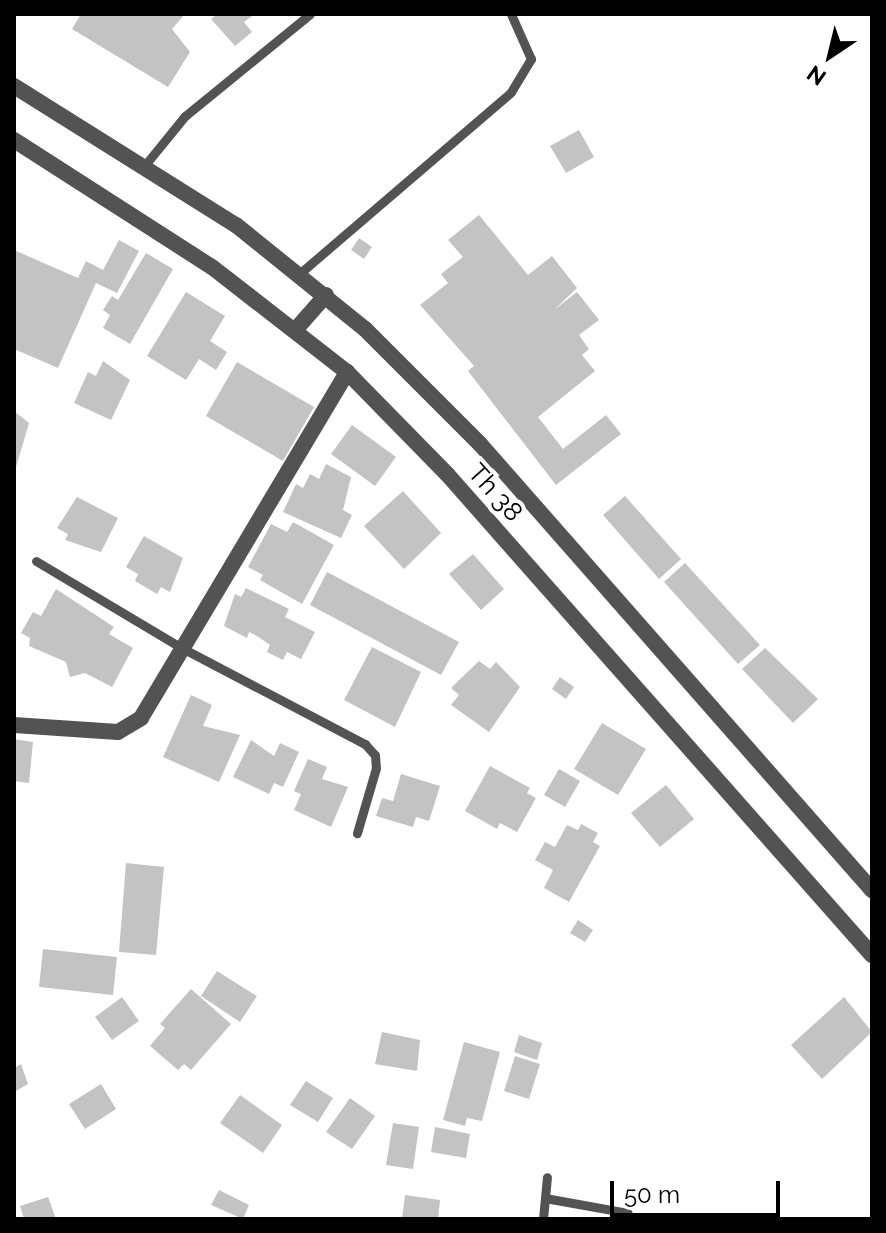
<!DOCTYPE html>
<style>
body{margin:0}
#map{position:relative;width:886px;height:1233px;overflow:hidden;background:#fff;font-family:Raleway,sans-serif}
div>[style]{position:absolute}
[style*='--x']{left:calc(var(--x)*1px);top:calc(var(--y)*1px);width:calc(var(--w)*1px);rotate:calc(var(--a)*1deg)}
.building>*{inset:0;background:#c3c3c3}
.service>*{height:9px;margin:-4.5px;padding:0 4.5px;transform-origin:4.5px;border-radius:4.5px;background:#535353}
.minor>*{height:16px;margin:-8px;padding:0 8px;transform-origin:8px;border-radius:8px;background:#535353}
.tertiary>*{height:16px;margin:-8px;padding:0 8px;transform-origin:8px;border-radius:8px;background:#535353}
span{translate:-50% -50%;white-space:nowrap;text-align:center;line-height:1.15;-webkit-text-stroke:8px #fff;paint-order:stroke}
.street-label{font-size:26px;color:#000}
.frame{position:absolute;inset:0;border:16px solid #000;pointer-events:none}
.north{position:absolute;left:790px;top:16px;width:80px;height:80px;-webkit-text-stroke:6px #fff;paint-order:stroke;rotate:215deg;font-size:22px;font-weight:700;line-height:32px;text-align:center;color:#000}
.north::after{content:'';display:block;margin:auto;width:28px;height:36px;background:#000;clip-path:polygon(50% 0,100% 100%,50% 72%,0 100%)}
.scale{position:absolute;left:610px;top:1181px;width:170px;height:36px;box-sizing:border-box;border:4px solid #000;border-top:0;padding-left:10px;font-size:24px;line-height:28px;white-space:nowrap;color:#000;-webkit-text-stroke:6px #fff;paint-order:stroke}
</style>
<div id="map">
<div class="building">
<div style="clip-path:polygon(81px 14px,185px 14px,172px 29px,190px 52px,168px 87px,72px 29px)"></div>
<div style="clip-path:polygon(218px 14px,255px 14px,244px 22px,252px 32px,235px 46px,211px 19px)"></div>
<div style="clip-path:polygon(579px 130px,594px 157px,566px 173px,550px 146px)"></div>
<div style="clip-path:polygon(479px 215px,528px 275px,552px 256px,577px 288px,554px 310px,577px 292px,599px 320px,579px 335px,589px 349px,582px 355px,595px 371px,538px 417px,563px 449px,606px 415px,621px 434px,556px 485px,468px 371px,474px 366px,420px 305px,448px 283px,441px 274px,463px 257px,448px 240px)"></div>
<div style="clip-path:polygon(359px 238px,372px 247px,364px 259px,351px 250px)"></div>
<div style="clip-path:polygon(119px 240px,139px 251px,117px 293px,96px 283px,58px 368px,14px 349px,14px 250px,78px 278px,86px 261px,103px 270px)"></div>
<div style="clip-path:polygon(146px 253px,173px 269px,130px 344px,103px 328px,110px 315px,103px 310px,112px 296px,118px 300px)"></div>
<div style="clip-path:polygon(186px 292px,225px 316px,210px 341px,227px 352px,216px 370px,199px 359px,186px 380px,147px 356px)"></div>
<div style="clip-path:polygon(103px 361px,130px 380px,111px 420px,74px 403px,88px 372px,96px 376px)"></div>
<div style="clip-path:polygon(237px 362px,314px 407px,283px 461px,206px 416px)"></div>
<div style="clip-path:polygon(14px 411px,29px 423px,14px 474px)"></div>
<div style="clip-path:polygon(352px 425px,396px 457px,375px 486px,331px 454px)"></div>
<div style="clip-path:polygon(326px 464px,351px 477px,343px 510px,352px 515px,341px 538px,283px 512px,296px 484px,303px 488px,310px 474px,319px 479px)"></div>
<div style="clip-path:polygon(403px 491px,441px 533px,404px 569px,364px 526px)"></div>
<div style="clip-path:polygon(625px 496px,681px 559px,659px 579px,603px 515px)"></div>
<div style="clip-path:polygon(77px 497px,118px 518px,101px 552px,65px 540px,68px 534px,57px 528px)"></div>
<div style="clip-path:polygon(293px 522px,334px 545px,302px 604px,260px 580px,263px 575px,248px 567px,271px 524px,287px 532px)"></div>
<div style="clip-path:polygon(144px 536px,183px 558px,170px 592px,161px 587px,157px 594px,135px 581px,138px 574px,126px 567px)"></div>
<div style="clip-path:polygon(473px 554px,504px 589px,481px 610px,449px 574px)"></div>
<div style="clip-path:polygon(685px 563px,760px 645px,738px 664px,664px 582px)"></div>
<div style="clip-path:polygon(327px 572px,459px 642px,441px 675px,310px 605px)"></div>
<div style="clip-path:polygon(246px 588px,289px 609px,285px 617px,315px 632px,301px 659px,287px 652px,283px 660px,267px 652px,270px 645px,257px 636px,249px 632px,247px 638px,224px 626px,235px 594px,241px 597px)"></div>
<div style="clip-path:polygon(56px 589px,114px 627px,109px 634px,133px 648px,112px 687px,85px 673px,70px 677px,66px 662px,29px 646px,30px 638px,21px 633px,33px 612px,41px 616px)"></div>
<div style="clip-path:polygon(372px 647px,421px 672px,395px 727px,344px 700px)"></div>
<div style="clip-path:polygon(765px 648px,818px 699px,793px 723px,742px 669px)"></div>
<div style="clip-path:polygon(479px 661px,490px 669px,496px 662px,520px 687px,489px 732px,451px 705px,459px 695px,451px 688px)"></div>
<div style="clip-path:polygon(560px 677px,574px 687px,566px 699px,552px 689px)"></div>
<div style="clip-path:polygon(191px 695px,212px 705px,203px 726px,240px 735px,219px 782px,163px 757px)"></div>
<div style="clip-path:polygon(602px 723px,646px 749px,618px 795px,574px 769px)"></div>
<div style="clip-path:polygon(14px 739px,33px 742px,29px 783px,14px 781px)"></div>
<div style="clip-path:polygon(251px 740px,274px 756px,280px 743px,299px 752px,283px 787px,274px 783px,269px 794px,233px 777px)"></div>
<div style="clip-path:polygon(308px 759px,327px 767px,322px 779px,348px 787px,331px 827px,294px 810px,301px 794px,294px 791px)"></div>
<div style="clip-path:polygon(490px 766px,530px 788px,527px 793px,536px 798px,517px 832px,500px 823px,497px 829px,465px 811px)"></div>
<div style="clip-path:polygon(559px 769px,580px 781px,565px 807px,544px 795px)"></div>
<div style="clip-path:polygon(401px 774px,440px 786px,429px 821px,416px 817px,413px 827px,376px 816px,382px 798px,393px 801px)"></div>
<div style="clip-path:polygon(666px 785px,694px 819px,660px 847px,631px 813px)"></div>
<div style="clip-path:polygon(581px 824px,598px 833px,593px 842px,600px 846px,569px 902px,544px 888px,553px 870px,535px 860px,545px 842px,555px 847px,567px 825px,578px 830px)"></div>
<div style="clip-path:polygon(126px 863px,164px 867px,156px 955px,119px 952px)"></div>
<div style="clip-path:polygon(578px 920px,593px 930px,585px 942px,570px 933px)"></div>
<div style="clip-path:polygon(43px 949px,117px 957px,113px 995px,39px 987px)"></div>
<div style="clip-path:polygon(217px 971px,257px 996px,240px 1022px,201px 996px)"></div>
<div style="clip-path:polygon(191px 989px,231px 1024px,191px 1070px,184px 1064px,178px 1070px,150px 1046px,165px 1028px,160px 1024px)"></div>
<div style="clip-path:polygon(122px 997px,139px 1021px,112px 1040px,95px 1017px)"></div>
<div style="clip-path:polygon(844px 997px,872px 1032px,822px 1079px,791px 1045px)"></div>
<div style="clip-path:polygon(382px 1032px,420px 1040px,417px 1071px,375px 1064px)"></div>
<div style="clip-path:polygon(519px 1035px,542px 1043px,537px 1060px,514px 1052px)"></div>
<div style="clip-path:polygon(464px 1042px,500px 1052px,482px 1121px,467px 1118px,465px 1126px,443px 1120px)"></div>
<div style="clip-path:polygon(515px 1056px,540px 1064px,529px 1099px,504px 1091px)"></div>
<div style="clip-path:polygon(21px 1064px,28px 1084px,14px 1092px,14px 1068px)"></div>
<div style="clip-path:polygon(306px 1081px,333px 1098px,318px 1122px,290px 1105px)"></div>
<div style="clip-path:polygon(101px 1084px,116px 1109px,85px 1129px,69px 1104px)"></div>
<div style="clip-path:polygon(240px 1095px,282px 1125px,263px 1153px,220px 1123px)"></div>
<div style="clip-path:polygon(350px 1098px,375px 1116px,352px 1149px,326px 1132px)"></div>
<div style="clip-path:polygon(393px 1123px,419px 1127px,413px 1169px,386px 1165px)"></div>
<div style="clip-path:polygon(435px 1127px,470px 1134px,466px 1158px,431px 1152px)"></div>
<div style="clip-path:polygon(219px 1190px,249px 1205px,243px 1219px,211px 1205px)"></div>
<div style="clip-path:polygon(405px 1195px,440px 1200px,438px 1219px,402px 1218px)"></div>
<div style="clip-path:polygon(48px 1197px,56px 1219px,24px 1219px,20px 1206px)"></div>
</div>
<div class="service">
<div style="--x:145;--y:165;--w:63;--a:-50.8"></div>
<div style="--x:185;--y:116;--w:161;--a:-39.2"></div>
<div style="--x:299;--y:274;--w:279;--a:-40.6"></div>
<div style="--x:511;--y:92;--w:39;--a:-59"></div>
<div style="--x:531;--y:59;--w:49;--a:-114"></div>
<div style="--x:36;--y:561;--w:170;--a:30.8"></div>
<div style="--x:182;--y:648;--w:207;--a:27.7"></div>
<div style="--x:365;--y:744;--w:15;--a:48"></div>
<div style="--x:375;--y:755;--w:13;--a:86"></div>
<div style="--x:376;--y:768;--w:68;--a:106.3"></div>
<div style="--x:545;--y:1198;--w:84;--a:10.2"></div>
<div style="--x:543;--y:1219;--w:42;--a:-84.6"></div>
</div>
<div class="minor">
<div style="--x:14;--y:725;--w:104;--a:3.9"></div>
<div style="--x:118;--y:732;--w:27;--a:-31"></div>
<div style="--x:141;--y:718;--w:403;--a:-59.2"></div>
</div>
<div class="tertiary">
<div style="--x:14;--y:86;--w:262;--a:32.1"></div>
<div style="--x:236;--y:225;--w:166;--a:38.9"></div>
<div style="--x:365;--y:329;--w:163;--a:45"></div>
<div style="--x:480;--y:444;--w:594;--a:48.69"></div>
<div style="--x:14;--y:140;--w:235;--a:32.7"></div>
<div style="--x:212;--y:267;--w:171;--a:37.9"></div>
<div style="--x:347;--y:372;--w:143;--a:45.6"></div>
<div style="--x:447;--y:474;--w:642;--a:48.54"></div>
<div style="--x:297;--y:328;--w:44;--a:-48.7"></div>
</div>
<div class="street-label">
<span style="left:495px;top:493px;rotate:48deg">Th 38</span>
</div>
<div class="frame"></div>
<div class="north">N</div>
<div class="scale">50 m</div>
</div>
